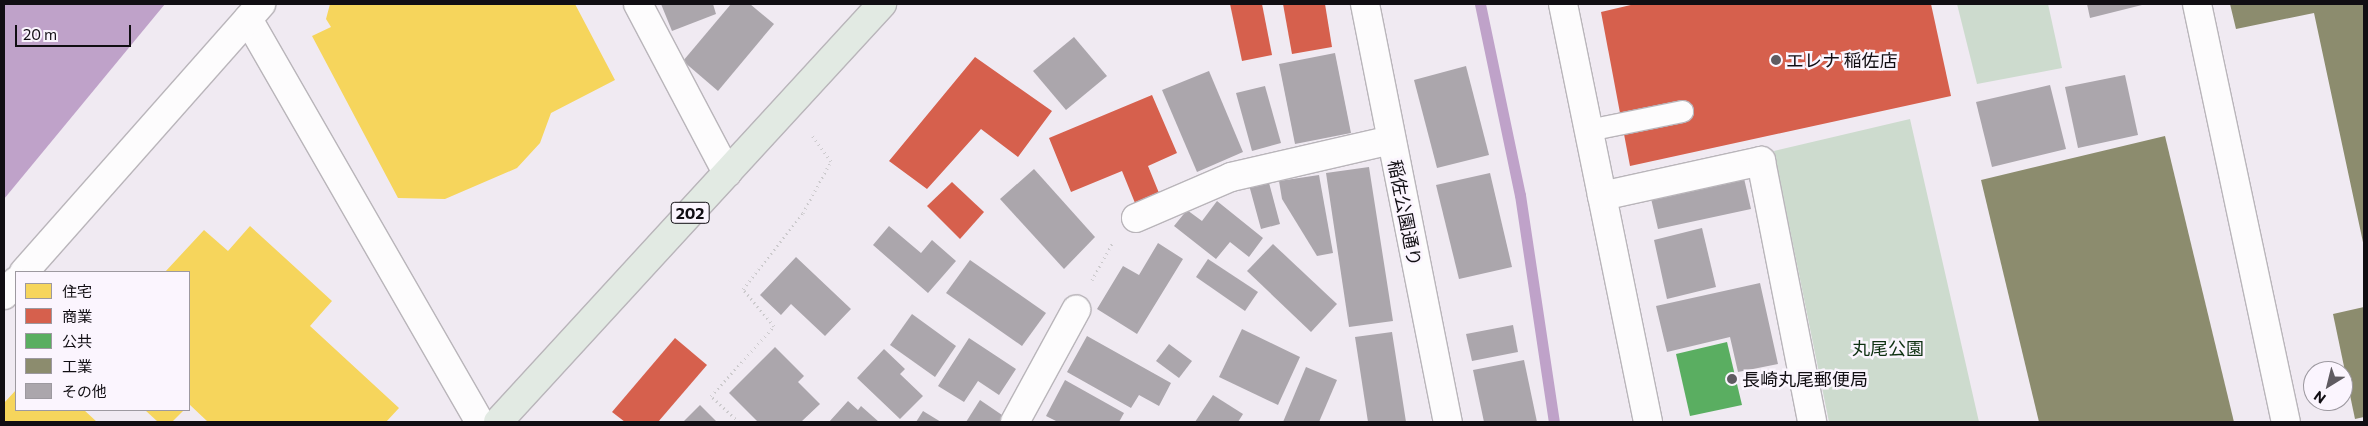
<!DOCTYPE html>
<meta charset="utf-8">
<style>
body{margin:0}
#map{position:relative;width:2368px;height:426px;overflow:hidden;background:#f0eaf2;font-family:Commissioner,"Noto Sans JP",sans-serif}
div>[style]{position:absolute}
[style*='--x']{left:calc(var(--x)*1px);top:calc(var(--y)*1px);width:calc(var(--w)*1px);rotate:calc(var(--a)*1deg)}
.green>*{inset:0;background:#cddbce}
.water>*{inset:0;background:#bfa2c9}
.homes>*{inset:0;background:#f6d55c}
.shops>*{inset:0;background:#d6604d}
.public>*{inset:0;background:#5aae61}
.industry>*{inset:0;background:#8c8c6e}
.stream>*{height:11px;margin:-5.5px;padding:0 5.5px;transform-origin:5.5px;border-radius:5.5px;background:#bfa2c9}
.building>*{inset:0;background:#aba6ac}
.path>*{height:3px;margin-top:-1.5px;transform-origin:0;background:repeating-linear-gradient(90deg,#cccacd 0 1px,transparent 0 5px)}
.roads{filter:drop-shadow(1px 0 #b9b5ba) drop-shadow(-1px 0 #b9b5ba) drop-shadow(0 1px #b9b5ba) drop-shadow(0 -1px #b9b5ba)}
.service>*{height:21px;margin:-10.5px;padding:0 10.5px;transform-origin:10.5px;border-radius:10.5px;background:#fdfcfd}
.minor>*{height:28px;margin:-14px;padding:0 14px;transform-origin:14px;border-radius:14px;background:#fdfcfd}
.tertiary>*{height:28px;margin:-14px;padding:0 14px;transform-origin:14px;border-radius:14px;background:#fdfcfd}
.trunk>*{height:28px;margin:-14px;padding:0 14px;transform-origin:14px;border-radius:14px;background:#e2eae3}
.dots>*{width:14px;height:14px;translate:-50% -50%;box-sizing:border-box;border:2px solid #fbf5fe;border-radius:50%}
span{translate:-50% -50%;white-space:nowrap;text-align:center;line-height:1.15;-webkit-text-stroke:5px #fbf5fe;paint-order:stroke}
.shield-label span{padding:1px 4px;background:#fbf5fe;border:1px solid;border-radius:4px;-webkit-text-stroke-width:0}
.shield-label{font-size:16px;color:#110e13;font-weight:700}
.poi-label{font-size:18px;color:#110e13}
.left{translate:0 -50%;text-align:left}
.street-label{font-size:18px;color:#110e13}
.park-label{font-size:18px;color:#0e3111}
.frame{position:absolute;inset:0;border:5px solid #110e13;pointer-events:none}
.legend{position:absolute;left:15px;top:271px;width:175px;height:140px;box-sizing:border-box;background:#fbf5fe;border:1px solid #9d99a0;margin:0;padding:6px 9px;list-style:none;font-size:15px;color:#110e13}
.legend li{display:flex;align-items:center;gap:10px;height:25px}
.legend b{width:25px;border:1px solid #9d99a0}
.north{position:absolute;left:2303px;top:361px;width:50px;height:50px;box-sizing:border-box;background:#fbf5fe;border:1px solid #9d99a0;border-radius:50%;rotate:216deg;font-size:14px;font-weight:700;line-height:20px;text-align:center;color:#110e13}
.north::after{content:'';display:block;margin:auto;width:18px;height:22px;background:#5f5b61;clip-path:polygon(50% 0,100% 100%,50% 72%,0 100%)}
.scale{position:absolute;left:15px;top:25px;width:116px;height:22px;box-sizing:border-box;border:2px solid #110e13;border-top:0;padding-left:6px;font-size:15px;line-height:18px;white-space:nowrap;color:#110e13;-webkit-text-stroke:4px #fbf5fe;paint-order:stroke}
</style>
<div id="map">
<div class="green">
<div style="clip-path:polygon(1957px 4px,2048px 4px,2062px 68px,1977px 84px)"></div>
<div style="clip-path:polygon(1910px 119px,1979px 422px,1829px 422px,1774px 151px)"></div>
</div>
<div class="water">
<div style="clip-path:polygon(4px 4px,165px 4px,4px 199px)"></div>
</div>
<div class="homes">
<div style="clip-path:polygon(330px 4px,575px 4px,615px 80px,551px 113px,540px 143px,517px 168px,445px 199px,398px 198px,312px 36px,331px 27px,326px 19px)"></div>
<div style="clip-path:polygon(250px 226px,332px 301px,310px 326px,399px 408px,386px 422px,208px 422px,189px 404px,189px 272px,165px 272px,204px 230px,228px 251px)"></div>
<div style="clip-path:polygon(16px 390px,16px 410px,84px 410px,97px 422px,4px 422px,4px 403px)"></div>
<div style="clip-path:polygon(145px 410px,184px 410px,172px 422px,158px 422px)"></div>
</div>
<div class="shops">
<div style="clip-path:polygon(1230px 4px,1262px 4px,1272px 55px,1242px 61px)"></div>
<div style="clip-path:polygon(1283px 4px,1325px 4px,1332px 47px,1292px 54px)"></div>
<div style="clip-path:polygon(1635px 4px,1931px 4px,1951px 96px,1630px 166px,1601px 12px)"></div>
<div style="clip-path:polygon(975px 57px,1052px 111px,1018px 157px,981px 129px,927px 189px,889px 161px)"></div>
<div style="clip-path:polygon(1152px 95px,1177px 153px,1148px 166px,1159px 193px,1135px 203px,1122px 171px,1071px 192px,1049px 138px)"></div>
<div style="clip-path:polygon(952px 182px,984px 212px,960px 239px,927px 206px)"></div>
<div style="clip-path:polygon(675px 338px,707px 365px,658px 422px,625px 422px,612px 412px)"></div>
</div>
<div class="public">
<div style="clip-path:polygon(1727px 342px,1742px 405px,1690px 416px,1676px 354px)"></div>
</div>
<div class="industry">
<div style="clip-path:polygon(2230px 4px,2364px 4px,2364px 247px,2314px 13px,2236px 29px)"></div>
<div style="clip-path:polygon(2165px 136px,2234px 422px,2039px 422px,1981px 180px)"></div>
<div style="clip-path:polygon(2364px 307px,2364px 417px,2355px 419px,2333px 314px)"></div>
</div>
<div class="stream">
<div style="--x:1480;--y:4;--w:195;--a:78.2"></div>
<div style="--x:1520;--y:195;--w:230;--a:81.5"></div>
</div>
<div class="building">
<div style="clip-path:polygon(661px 4px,713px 4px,716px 14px,672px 31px)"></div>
<div style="clip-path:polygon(731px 4px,750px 4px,774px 24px,718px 91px,683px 61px)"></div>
<div style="clip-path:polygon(2087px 4px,2146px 4px,2090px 18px)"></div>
<div style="clip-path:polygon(1074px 37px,1107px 76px,1066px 110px,1033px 71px)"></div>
<div style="clip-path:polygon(1335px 53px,1351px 133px,1295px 144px,1279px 64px)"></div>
<div style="clip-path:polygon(1466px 66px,1489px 155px,1437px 168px,1414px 80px)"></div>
<div style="clip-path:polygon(1209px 71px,1243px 152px,1197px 172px,1162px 90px)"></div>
<div style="clip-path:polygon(2125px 75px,2138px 135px,2078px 148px,2065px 87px)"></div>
<div style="clip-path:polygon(2050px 85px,2066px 149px,1992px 167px,1976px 102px)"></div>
<div style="clip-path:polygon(1265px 86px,1281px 143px,1252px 151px,1236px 93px)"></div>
<div style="clip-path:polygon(1369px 167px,1393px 321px,1349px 327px,1326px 173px)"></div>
<div style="clip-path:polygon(1034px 169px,1095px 237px,1064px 269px,1000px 199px)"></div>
<div style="clip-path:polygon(1490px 173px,1512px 267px,1459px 279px,1436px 185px)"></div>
<div style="clip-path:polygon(1743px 174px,1751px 209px,1658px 229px,1650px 194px)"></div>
<div style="clip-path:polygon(1319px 175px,1333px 253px,1317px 256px,1282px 199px,1279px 181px)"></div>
<div style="clip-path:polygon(1268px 179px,1280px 224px,1261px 229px,1249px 185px)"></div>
<div style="clip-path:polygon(1217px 201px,1263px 238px,1249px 257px,1230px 242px,1216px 259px,1174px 226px,1187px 210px,1202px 221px)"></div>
<div style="clip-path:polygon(889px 226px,921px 253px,932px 240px,956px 261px,928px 293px,873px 245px)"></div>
<div style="clip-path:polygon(1702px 228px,1716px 287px,1667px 299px,1654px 240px)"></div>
<div style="clip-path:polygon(1158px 243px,1183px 259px,1137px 334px,1097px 309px,1123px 266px,1139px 275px)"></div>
<div style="clip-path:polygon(1273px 244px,1337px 304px,1311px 332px,1247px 271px)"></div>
<div style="clip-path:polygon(796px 257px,851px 309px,825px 336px,791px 304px,781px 315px,760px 295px)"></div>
<div style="clip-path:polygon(1208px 259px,1258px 292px,1245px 311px,1196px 277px)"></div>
<div style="clip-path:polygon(970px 260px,1046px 313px,1022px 346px,946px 293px)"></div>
<div style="clip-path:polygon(1760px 283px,1778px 364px,1738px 372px,1730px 337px,1667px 352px,1656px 306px)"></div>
<div style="clip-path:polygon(912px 314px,956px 346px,935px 377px,890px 345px)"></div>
<div style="clip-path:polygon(1513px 325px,1518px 352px,1472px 361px,1466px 334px)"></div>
<div style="clip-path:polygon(1242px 329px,1300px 357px,1278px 405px,1219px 377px)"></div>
<div style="clip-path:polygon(1392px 332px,1406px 422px,1368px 422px,1355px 337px)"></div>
<div style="clip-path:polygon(1087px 336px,1171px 383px,1159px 406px,1139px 395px,1131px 408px,1067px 372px)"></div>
<div style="clip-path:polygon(969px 338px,1016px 369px,999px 395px,978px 381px,964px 402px,938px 386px)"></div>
<div style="clip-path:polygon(1169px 344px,1192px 361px,1179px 378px,1156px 361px)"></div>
<div style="clip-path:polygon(775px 347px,804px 376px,798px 382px,820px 404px,801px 422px,758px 422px,729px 393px)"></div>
<div style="clip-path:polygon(884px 349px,905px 369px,900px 374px,923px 396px,900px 419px,857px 378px)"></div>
<div style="clip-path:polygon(1524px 360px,1537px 422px,1484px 422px,1473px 370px)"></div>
<div style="clip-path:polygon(1306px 367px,1337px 380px,1319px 422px,1283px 422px)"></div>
<div style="clip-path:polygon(1065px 380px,1124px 413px,1119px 422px,1058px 422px,1046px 416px)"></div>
<div style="clip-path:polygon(1213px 395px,1243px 414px,1238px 422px,1195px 422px)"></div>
<div style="clip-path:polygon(980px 400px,1005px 417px,1002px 422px,966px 422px)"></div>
<div style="clip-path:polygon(848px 401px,858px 410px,861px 406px,879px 422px,829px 422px)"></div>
<div style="clip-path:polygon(700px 405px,717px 422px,683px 422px)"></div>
<div style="clip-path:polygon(923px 411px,941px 422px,916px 422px)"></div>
</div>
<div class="path">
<div style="--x:1092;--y:280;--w:43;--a:-61.1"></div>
<div style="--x:739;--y:422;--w:38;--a:-137"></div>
<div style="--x:711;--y:396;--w:94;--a:-48"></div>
<div style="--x:774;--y:326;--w:48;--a:-130"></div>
<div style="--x:743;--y:289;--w:97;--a:-51.7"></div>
<div style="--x:803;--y:213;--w:59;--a:-61.7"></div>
<div style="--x:831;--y:161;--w:34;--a:-126"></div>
</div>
<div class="roads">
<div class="service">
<div style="--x:1588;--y:130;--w:96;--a:-11.4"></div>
</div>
<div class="minor">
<div style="--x:638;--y:4;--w:191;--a:62.2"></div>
<div style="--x:1563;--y:4;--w:427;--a:78.5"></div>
<div style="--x:2197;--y:4;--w:427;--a:78"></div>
<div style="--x:248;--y:19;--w:465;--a:60.1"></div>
<div style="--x:1602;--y:196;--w:163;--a:-12.4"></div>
<div style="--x:1761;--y:161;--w:266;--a:78.9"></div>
<div style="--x:1136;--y:218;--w:103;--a:-23.3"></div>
<div style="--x:1231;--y:177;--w:164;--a:-13"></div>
<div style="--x:1015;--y:422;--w:128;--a:-61.4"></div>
</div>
<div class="tertiary">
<div style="--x:1365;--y:4;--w:426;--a:78.8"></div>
<div style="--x:24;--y:272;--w:358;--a:-48.5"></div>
<div style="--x:4;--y:295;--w:18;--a:-49"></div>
</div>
<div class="trunk">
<div style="--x:498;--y:422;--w:568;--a:-47.43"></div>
</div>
</div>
<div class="dots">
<div style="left:1776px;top:60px;background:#5f5b61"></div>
<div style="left:1732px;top:379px;background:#5f5b61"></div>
</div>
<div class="shield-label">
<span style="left:690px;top:213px">202</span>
</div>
<div class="poi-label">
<span class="left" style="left:1786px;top:60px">エレナ 稲佐店</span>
<span class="left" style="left:1742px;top:379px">長崎丸尾郵便局</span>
</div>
<div class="street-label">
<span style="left:1405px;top:213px;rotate:79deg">稲佐公園通り</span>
</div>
<div class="park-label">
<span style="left:1888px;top:348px">丸尾公園</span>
</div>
<div class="frame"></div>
<ul class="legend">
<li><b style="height:14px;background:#f6d55c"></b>住宅</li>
<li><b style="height:14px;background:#d6604d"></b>商業</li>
<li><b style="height:14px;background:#5aae61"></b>公共</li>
<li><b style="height:14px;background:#8c8c6e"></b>工業</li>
<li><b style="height:14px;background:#aba6ac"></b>その他</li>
</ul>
<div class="north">N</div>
<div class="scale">20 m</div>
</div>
